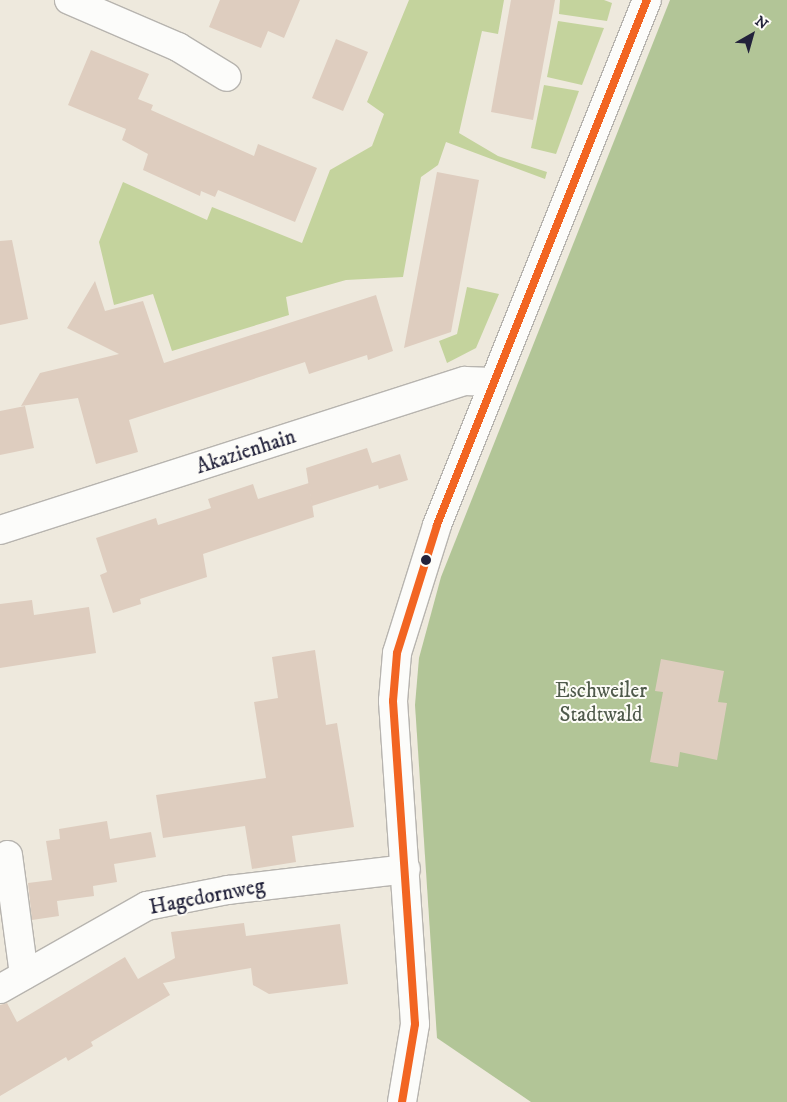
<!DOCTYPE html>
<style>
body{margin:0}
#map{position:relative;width:787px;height:1102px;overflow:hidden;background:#eee9dd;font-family:"IM FELL DW Pica",serif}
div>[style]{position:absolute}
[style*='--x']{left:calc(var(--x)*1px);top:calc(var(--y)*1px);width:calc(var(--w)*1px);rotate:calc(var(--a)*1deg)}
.green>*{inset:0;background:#c4d39d}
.forest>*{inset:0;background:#b2c597}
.building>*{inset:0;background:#decdbf}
.roads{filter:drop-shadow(1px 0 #b7b4af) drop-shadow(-1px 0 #b7b4af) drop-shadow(0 1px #b7b4af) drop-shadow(0 -1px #b7b4af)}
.minor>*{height:28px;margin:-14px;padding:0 14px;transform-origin:14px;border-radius:14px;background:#fcfcfa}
.bus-1>*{height:8px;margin:-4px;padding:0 4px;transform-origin:4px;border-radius:4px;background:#f26522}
.dots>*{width:14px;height:14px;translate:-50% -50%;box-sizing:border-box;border:2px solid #fdfcf7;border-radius:50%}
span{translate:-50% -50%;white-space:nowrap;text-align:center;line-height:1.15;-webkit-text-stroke:4px #fdfcf7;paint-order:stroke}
.street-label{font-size:21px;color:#22223b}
.park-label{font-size:21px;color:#4f5a4b}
.north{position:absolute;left:727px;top:10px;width:50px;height:50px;-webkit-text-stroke:4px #fdfcf7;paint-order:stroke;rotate:38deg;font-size:14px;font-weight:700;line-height:20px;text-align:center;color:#22223b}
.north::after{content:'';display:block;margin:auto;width:18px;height:22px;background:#22223b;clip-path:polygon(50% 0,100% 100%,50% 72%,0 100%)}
</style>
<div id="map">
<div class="green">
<div style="clip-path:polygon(409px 0,504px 0,498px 34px,482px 31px,459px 133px,498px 156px,547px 172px,545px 179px,446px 142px,438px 165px,421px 177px,403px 277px,346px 280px,286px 297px,289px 315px,172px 351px,153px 294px,114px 305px,99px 242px,123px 182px,207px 220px,212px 207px,302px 243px,330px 170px,372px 146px,384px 114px,367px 102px)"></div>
<div style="clip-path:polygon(560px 0,604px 0,612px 3px,607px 21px,559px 14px)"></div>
<div style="clip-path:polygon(558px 21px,604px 28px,582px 85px,547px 77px)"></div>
<div style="clip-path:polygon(544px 85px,579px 91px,556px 154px,531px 148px)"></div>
<div style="clip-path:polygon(467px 287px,499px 294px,476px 348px,447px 363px,439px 341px,457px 334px)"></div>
</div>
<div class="forest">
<div style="clip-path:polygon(670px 0,787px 0,787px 1102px,531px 1102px,437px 1038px,415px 705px,419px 658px,441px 577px)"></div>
</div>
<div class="building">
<div style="clip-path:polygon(220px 0,300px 0,284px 38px,268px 31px,261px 48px,209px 27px)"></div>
<div style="clip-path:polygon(511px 0,555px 0,533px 120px,491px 112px)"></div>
<div style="clip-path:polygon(336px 39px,368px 52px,343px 111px,312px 98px)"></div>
<div style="clip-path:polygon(91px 50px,149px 74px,138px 99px,153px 105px,151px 110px,254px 156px,258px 144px,317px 168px,295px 222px,218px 190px,215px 197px,201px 191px,200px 196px,143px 170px,148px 154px,122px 140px,126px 129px,68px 105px)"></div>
<div style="clip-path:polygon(437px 172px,479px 180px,451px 332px,404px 348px)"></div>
<div style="clip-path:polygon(12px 240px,28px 319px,0 325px,0 241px)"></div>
<div style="clip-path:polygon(95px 281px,105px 311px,143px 301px,164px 363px,376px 295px,393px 351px,368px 360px,367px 355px,309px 374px,305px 362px,129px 420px,138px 452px,96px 464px,78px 398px,21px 406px,40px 373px,119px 354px,67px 328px)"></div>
<div style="clip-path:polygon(25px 406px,34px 448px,0 455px,0 411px)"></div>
<div style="clip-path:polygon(367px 448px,372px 463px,400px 454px,408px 480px,379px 489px,378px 485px,312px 506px,306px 468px)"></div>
<div style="clip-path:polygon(309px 483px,314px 517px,203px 554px,207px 577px,140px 599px,141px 604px,113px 613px,100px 575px,107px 572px,96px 538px,156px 518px,158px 525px,211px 508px,208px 499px,253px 484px,258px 499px)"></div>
<div style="clip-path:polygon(32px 600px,34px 615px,89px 607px,96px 653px,0 668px,0 604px)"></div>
<div style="clip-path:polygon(315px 650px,326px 725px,337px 723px,354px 827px,292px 836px,296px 862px,252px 869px,245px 826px,163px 838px,156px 795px,266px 778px,254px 702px,278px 698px,272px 657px)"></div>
<div style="clip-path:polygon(661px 659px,724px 671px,718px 702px,727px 703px,717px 760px,680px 752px,678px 767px,650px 762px,663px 692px,655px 691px)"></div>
<div style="clip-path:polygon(107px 821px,110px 839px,151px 832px,156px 857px,114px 864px,117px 882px,93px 886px,94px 896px,57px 901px,59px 916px,32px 920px,28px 883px,52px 880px,46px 841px,60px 839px,59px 829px)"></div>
<div style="clip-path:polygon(244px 923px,246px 936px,340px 924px,348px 984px,269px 994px,253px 985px,251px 968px,163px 983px,170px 995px,91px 1042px,93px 1046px,68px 1061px,66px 1057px,0 1096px,0 1005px,7px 1003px,17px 1022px,125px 957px,138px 979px,175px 958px,171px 932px)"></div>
</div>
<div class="roads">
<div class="minor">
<div style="--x:69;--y:0;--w:119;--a:23.3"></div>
<div style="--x:178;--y:47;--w:57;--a:31.5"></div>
<div style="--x:0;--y:530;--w:488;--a:-17.8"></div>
<div style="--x:465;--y:381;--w:28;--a:2"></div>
<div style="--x:8;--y:855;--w:121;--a:82.4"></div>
<div style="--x:0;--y:989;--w:169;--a:-29.5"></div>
<div style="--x:147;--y:906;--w:83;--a:-11.2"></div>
<div style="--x:228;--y:890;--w:179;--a:-6.7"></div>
<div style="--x:402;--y:1102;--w:79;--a:-80.5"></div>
<div style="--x:415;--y:1024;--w:324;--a:-93.9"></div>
<div style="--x:393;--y:701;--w:48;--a:-85.2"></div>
<div style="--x:397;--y:653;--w:134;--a:-72.6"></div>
<div style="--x:437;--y:525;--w:565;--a:-68.2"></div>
</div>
</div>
<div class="bus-1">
<div style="--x:402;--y:1102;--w:79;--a:-80.5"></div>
<div style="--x:415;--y:1024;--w:324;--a:-93.9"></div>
<div style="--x:393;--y:701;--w:48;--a:-85.2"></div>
<div style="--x:397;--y:653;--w:134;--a:-72.6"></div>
<div style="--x:437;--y:525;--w:565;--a:-68.2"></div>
</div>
<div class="dots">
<div style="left:426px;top:560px;background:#22223b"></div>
</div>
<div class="street-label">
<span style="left:246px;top:452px;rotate:-18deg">Akazienhain</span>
<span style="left:207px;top:897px;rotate:-11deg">Hagedornweg</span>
</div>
<div class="park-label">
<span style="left:601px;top:703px">Eschweiler<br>Stadtwald</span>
</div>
<div class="north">N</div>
</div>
